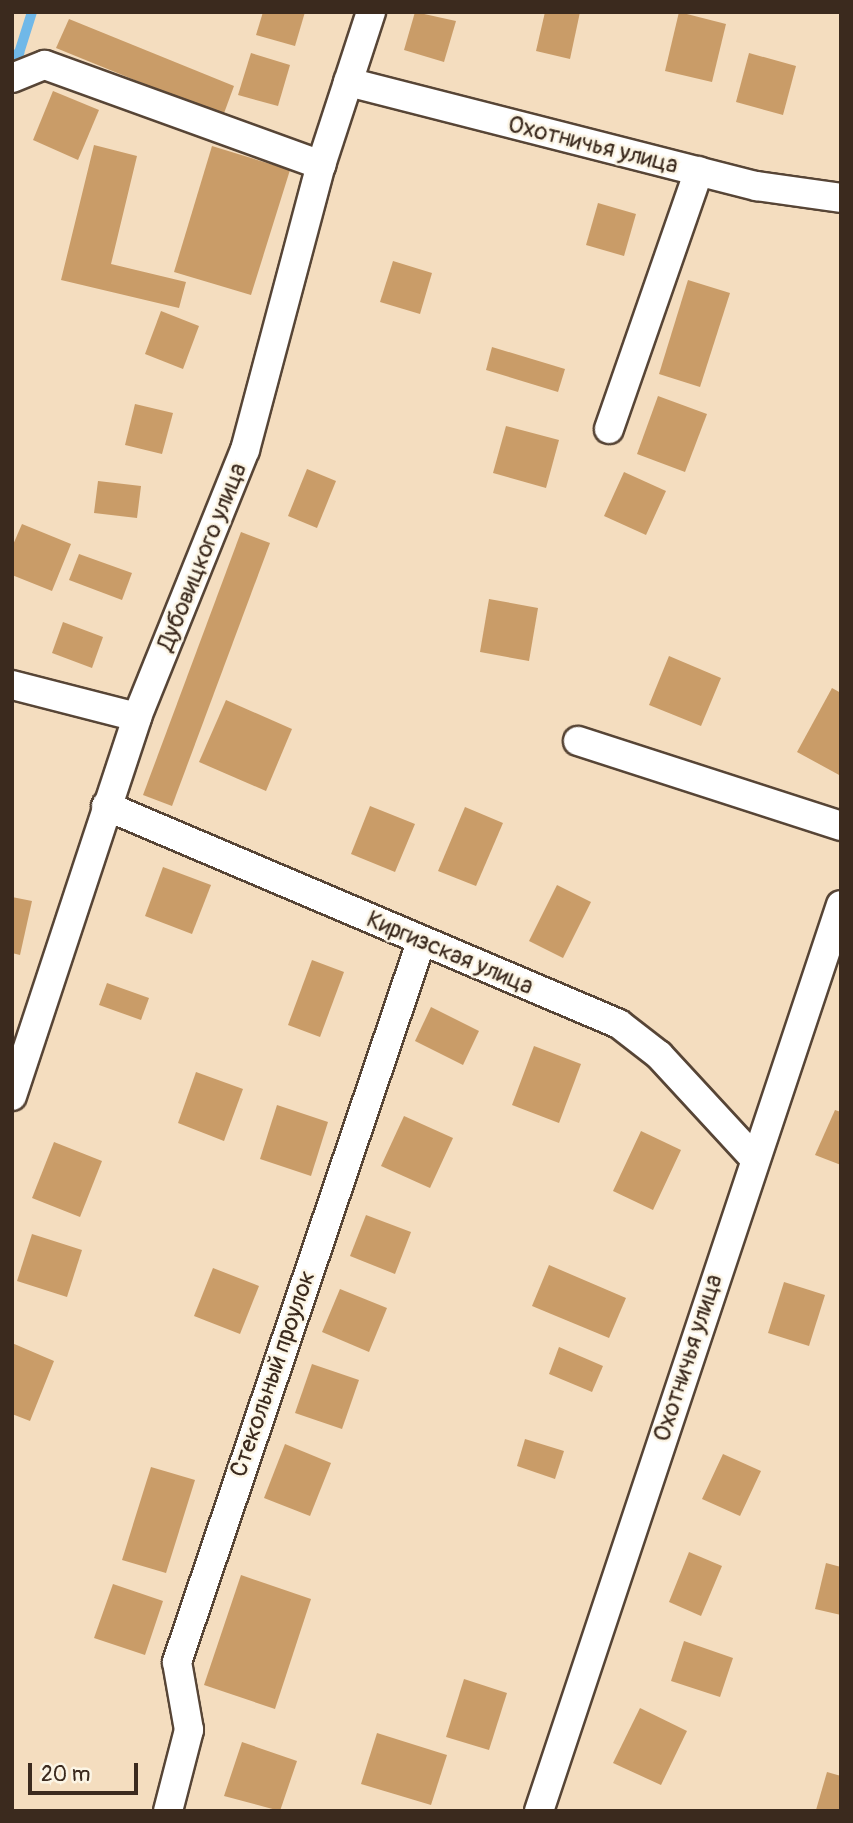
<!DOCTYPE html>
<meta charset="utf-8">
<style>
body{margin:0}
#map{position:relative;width:853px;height:1823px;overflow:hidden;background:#f4ddbf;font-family:Pangolin,sans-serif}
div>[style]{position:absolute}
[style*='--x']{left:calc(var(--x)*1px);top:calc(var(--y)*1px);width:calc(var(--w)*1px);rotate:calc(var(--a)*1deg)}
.stream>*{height:10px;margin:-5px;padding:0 5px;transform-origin:5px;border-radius:5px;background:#70b8e8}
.building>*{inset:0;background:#c99c68}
.roads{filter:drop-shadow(2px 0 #574536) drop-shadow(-2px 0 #574536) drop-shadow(0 2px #574536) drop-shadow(0 -2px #574536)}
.street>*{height:28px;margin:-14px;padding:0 14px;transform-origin:14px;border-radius:14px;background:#fff}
span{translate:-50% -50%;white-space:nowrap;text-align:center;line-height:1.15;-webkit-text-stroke:5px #fcf5e5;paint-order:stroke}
.street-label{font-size:24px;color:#3b2a1e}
.frame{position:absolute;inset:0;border:14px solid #3b2a1e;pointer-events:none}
.scale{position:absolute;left:28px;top:1763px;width:110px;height:32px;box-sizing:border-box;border:4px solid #3b2a1e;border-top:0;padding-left:9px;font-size:21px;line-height:24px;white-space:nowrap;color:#3b2a1e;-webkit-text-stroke:5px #fcf5e5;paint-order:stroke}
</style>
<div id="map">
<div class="stream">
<div style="--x:12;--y:56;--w:8;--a:-23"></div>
<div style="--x:19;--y:53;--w:43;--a:-72.4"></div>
</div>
<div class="building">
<div style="clip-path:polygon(263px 12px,305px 12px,295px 46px,256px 35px)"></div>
<div style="clip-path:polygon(415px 12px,456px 21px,444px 62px,404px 50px)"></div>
<div style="clip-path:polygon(545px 12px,580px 12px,570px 59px,536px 51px)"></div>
<div style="clip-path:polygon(679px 12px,726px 24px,712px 82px,665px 71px)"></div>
<div style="clip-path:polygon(69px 19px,234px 86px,223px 116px,56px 48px)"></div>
<div style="clip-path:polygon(251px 53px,290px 65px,278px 106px,238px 95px)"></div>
<div style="clip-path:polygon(749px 53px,796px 66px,783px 115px,736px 102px)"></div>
<div style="clip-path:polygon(53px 91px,99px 110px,78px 160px,33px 140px)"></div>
<div style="clip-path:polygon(94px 145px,137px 156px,111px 264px,186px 282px,179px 308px,61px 280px)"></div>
<div style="clip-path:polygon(212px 146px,290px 170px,251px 295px,174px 272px)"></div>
<div style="clip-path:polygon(598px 203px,636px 214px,624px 256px,586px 245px)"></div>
<div style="clip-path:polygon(393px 261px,432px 273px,420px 314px,380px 302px)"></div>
<div style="clip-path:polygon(688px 280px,730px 293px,700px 387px,659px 374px)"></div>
<div style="clip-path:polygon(161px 311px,199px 326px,183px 369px,145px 354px)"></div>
<div style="clip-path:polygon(492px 347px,565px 369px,558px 392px,486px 370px)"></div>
<div style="clip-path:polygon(658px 396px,707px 414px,685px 472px,637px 454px)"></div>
<div style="clip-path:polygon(135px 404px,173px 413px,162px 454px,125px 445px)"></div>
<div style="clip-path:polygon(506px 426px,559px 440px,546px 488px,493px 473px)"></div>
<div style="clip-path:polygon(307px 469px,336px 481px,317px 528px,288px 516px)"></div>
<div style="clip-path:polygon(624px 472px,666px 491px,646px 535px,604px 516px)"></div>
<div style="clip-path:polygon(98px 481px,141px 486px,137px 518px,94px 513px)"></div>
<div style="clip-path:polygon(22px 524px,71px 544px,52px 591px,12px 575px,12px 547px)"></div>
<div style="clip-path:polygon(241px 532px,270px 543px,172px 806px,143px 795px)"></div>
<div style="clip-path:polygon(79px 554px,132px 573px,122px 600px,69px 580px)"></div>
<div style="clip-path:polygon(489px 599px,538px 608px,529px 661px,480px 652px)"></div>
<div style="clip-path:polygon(63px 622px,103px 637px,92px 668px,52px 653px)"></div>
<div style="clip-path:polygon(669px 656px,721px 678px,701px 726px,649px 705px)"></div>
<div style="clip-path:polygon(832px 688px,841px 693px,841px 776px,797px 752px)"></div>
<div style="clip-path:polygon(226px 700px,292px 729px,266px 791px,199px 762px)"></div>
<div style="clip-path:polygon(370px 806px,415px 824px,395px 872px,351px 854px)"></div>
<div style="clip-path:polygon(465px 807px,503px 823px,476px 886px,438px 871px)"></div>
<div style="clip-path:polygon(163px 867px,211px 885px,192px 934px,145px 916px)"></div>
<div style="clip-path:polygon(557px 885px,591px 902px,563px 958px,529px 941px)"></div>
<div style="clip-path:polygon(12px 897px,32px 901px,20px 955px,12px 953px)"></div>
<div style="clip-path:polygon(312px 960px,344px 972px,320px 1037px,288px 1025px)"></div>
<div style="clip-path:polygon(107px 983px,149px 998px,141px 1020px,99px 1005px)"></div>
<div style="clip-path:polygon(431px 1007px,479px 1031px,463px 1065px,415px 1041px)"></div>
<div style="clip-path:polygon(534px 1046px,581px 1064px,559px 1123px,512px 1105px)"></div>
<div style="clip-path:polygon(196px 1072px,243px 1089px,224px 1141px,178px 1123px)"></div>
<div style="clip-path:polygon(277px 1105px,328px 1122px,311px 1176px,260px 1159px)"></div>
<div style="clip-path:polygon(835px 1110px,841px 1112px,841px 1165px,815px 1155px)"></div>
<div style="clip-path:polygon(404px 1116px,453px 1138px,430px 1188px,381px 1166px)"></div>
<div style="clip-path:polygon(641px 1131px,681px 1150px,653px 1210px,613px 1191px)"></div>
<div style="clip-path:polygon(54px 1142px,102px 1161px,80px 1217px,32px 1198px)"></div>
<div style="clip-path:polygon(366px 1215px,411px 1232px,395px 1274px,350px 1256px)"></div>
<div style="clip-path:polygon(32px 1234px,82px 1250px,67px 1297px,17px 1281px)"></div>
<div style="clip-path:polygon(549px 1265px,626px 1298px,609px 1338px,532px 1306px)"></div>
<div style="clip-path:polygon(213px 1268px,259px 1286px,240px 1334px,194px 1316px)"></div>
<div style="clip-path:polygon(784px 1282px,825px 1295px,809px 1346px,768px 1333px)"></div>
<div style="clip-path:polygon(340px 1289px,387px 1308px,369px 1352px,322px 1332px)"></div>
<div style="clip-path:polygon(12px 1343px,54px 1361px,30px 1421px,12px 1414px)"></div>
<div style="clip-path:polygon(559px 1347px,603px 1366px,592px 1392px,549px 1374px)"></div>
<div style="clip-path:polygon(312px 1364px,359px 1380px,342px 1429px,295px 1413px)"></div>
<div style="clip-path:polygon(525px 1439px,564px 1451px,555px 1479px,517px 1466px)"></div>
<div style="clip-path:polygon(285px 1444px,331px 1463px,310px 1516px,264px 1498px)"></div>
<div style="clip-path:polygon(723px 1454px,761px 1471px,740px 1516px,702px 1499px)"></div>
<div style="clip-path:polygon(151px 1467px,195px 1480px,166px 1573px,122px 1560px)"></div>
<div style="clip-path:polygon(689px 1552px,722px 1566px,701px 1616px,669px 1602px)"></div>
<div style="clip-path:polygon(826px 1563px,841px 1567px,841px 1615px,815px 1609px)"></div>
<div style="clip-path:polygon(241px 1575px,311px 1599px,275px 1709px,204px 1685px)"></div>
<div style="clip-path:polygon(113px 1584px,163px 1601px,145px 1655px,94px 1638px)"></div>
<div style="clip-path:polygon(684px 1641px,733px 1658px,720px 1697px,671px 1681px)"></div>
<div style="clip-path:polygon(464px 1679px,507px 1693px,489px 1750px,446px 1737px)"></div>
<div style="clip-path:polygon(640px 1708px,687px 1731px,661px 1785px,613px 1763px)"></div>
<div style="clip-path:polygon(377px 1733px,447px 1755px,431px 1805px,361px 1784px)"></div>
<div style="clip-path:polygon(242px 1742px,297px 1761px,280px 1811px,224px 1796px)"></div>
<div style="clip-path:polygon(827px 1772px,841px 1776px,841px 1811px,816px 1810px)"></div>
</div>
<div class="roads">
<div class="street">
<div style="--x:12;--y:78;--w:35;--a:-22"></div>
<div style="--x:45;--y:65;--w:294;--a:19.9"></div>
<div style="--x:348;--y:82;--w:422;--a:14.3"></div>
<div style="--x:757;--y:186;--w:85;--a:8.1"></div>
<div style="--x:609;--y:429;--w:273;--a:-70.8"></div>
<div style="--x:12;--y:685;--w:129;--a:14.4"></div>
<div style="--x:578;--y:741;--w:276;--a:17.9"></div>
<div style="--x:106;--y:806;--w:557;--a:23.02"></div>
<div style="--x:619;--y:1024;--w:51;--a:37.8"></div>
<div style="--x:659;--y:1055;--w:140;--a:47.3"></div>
<div style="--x:12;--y:1096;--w:399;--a:-71.7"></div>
<div style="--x:137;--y:717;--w:288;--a:-68"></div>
<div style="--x:245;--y:450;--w:295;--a:-75.1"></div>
<div style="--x:321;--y:165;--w:161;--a:-71.9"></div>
<div style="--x:168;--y:1811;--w:84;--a:-75.5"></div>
<div style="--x:189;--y:1730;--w:69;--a:-100"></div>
<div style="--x:177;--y:1662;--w:760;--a:-71.28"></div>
<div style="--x:539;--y:1811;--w:955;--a:-71.57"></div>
</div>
</div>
<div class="street-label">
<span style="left:593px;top:145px;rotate:14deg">Охотничья улица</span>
<span style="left:202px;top:557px;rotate:-68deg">Дубовицкого улица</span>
<span style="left:450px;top:953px;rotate:23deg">Киргизская улица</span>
<span style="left:688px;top:1358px;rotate:-72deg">Охотничья улица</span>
<span style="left:273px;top:1374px;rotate:-71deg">Стекольный проулок</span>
</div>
<div class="frame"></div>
<div class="scale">20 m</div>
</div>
